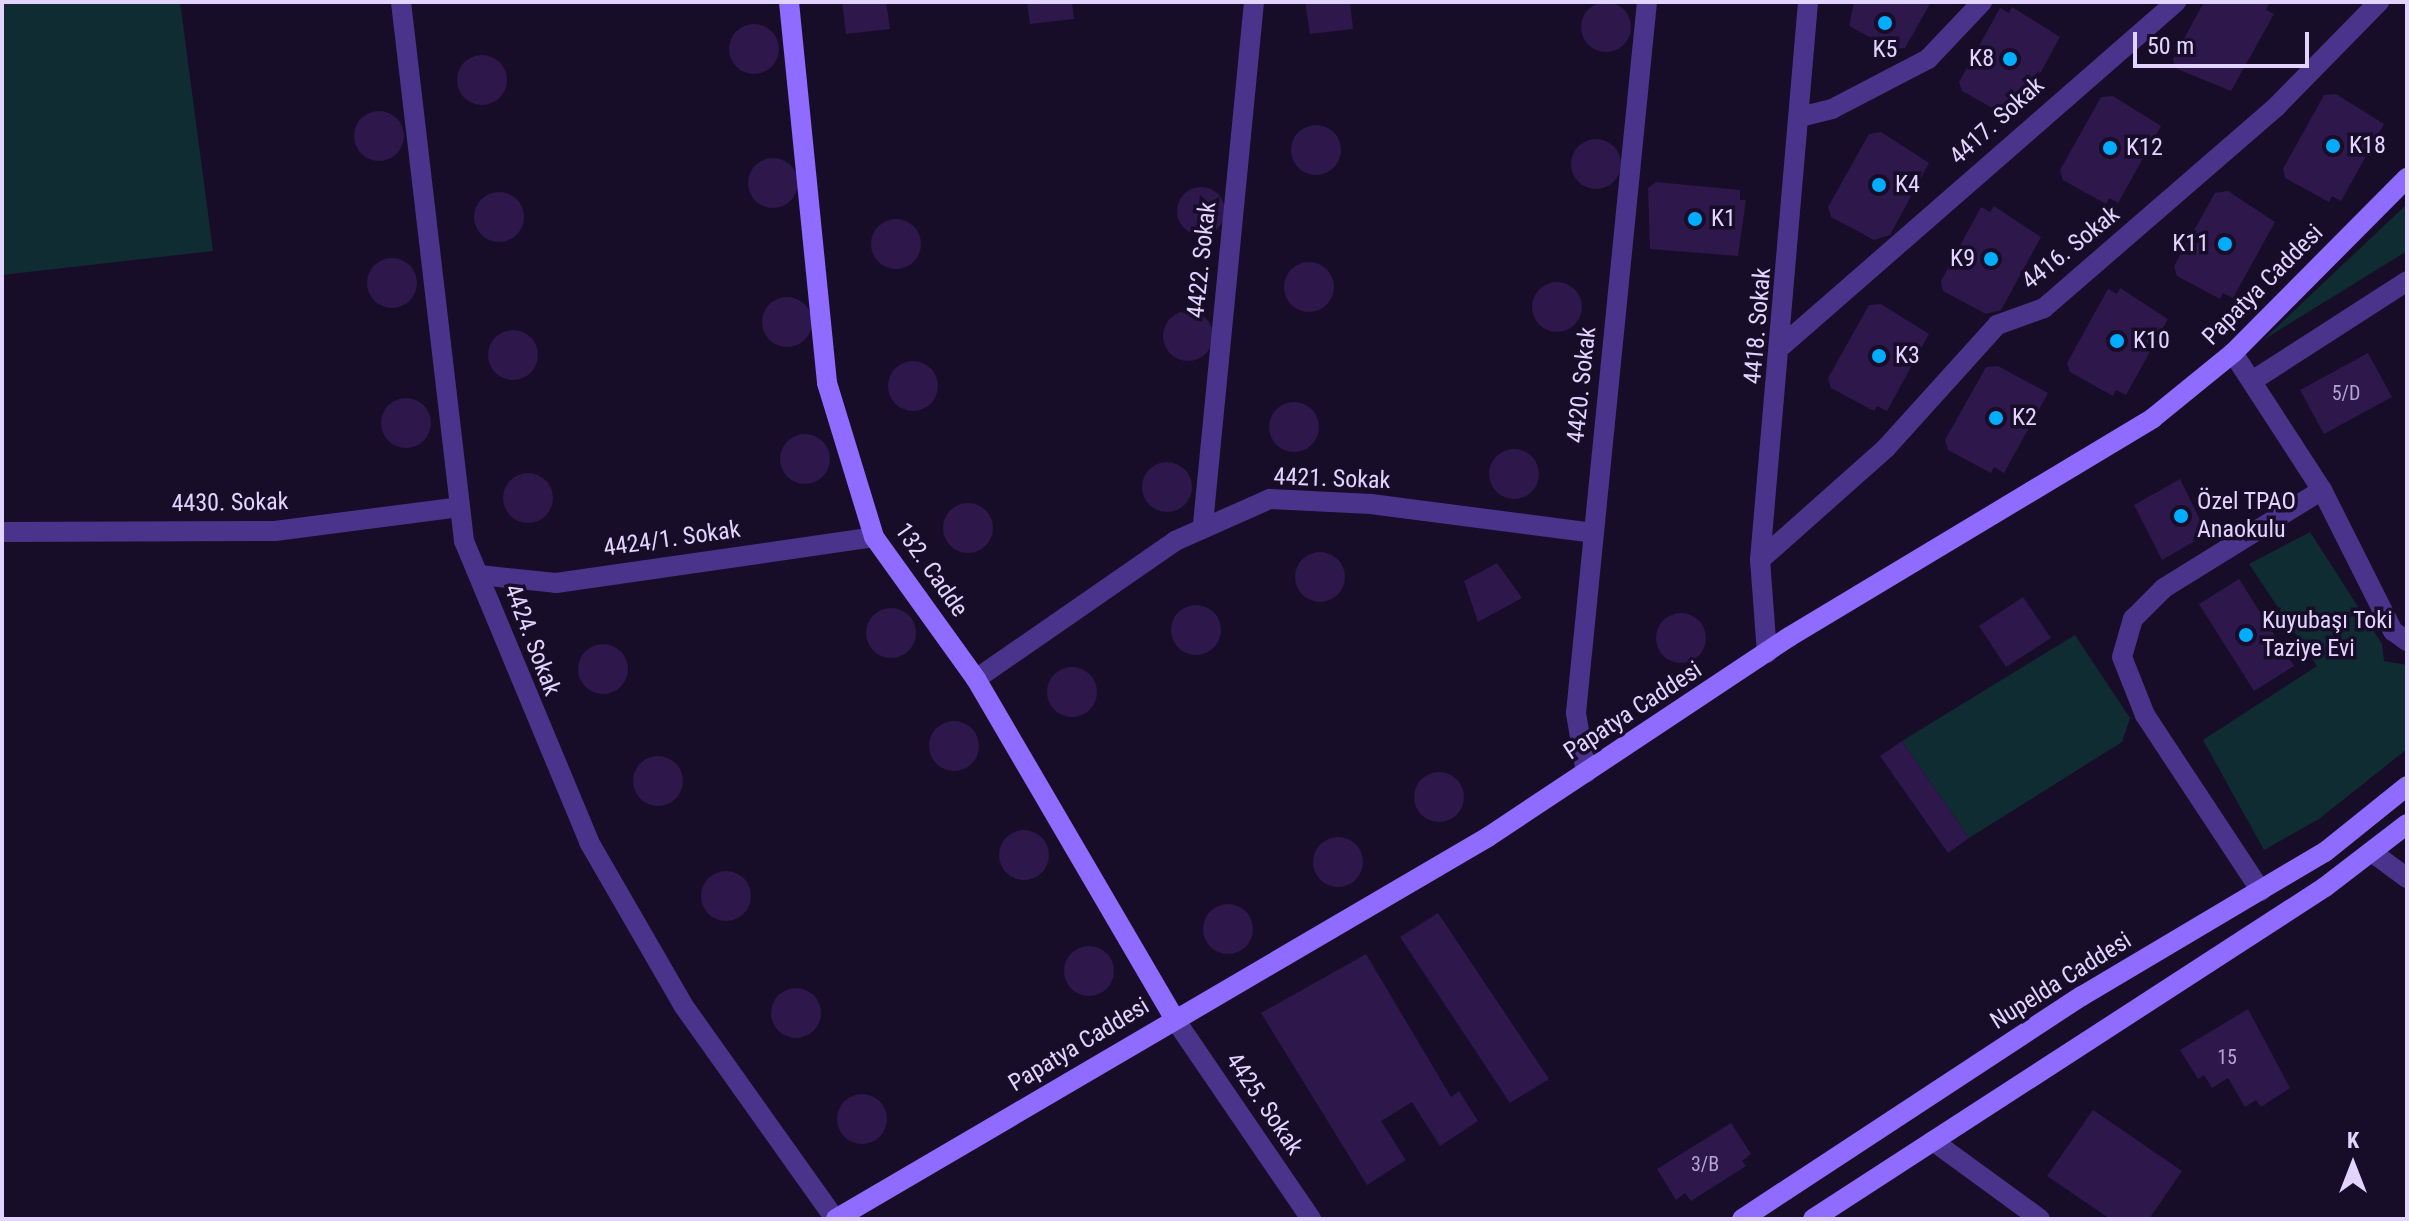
<!DOCTYPE html>
<meta charset="utf-8">
<style>
body{margin:0}
#map{position:relative;width:2409px;height:1221px;overflow:hidden;background:#180d28;font-family:"Roboto Condensed",sans-serif}
div>[style]{position:absolute}
[style*='--x']{left:calc(var(--x)*1px);top:calc(var(--y)*1px);width:calc(var(--w)*1px);rotate:calc(var(--a)*1deg)}
.green>*{inset:0;background:#0f2c32}
.building>*{inset:0;background:#2d174b}
.round{border-radius:50%}
.street>*{height:20px;margin:-10px;padding:0 10px;transform-origin:10px;border-radius:10px;background:#4a348b}
.secondary>*{height:20px;margin:-10px;padding:0 10px;transform-origin:10px;border-radius:10px;background:#8f6bff}
.dots>*{width:22px;height:22px;translate:-50% -50%;box-sizing:border-box;border:4px solid #180d28;border-radius:50%}
span{translate:-50% -50%;white-space:nowrap;text-align:center;line-height:1.15;-webkit-text-stroke:7px #180d28;paint-order:stroke}
.number-label{font-size:20px;color:#b5a5d2}
.number-label span{-webkit-text-stroke-width:0}
.poi-label{font-size:24px;color:#e2d4ff}
.right{translate:-100% -50%;text-align:right}
.left{translate:0 -50%;text-align:left}
.street-label{font-size:24px;color:#e2d4ff}
.frame{position:absolute;inset:0;border:4px solid #e2d4ff;pointer-events:none}
.north{position:absolute;left:2313px;top:1125px;width:80px;height:80px;-webkit-text-stroke:6px #180d28;paint-order:stroke;rotate:0deg;font-size:22px;font-weight:700;line-height:32px;text-align:center;color:#e2d4ff}
.north::after{content:'';display:block;margin:auto;width:28px;height:36px;background:#e2d4ff;clip-path:polygon(50% 0,100% 100%,50% 72%,0 100%)}
.scale{position:absolute;left:2133px;top:32px;width:176px;height:36px;box-sizing:border-box;border:4px solid #e2d4ff;border-top:0;padding-left:10px;font-size:24px;line-height:28px;white-space:nowrap;color:#e2d4ff;-webkit-text-stroke:6px #180d28;paint-order:stroke}
</style>
<div id="map">
<div class="green">
<div style="clip-path:polygon(2px 2px,180px 2px,213px 251px,2px 275px)"></div>
<div style="clip-path:polygon(2407px 204px,2407px 251px,2263px 340px)"></div>
<div style="clip-path:polygon(2310px 532px,2382px 644px,2384px 661px,2407px 665px,2407px 749px,2319px 819px,2264px 850px,2203px 740px,2317px 666px,2249px 564px)"></div>
<div style="clip-path:polygon(2075px 635px,2130px 718px,2122px 742px,1969px 838px,1902px 741px)"></div>
</div>
<div class="building">
<div class="round" style="left:1581px;top:2px;width:50px;height:50px"></div>
<div style="clip-path:polygon(842px 2px,886px 2px,890px 29px,846px 34px)"></div>
<div style="clip-path:polygon(1027px 2px,1072px 2px,1074px 19px,1030px 24px)"></div>
<div style="clip-path:polygon(1305px 2px,1350px 2px,1353px 29px,1310px 34px)"></div>
<div style="clip-path:polygon(1854px 2px,1931px 2px,1905px 48px,1892px 49px,1849px 26px)"></div>
<div style="clip-path:polygon(2204px 2px,2270px 2px,2266px 10px,2274px 14px,2231px 91px,2175px 68px,2173px 59px)"></div>
<div style="clip-path:polygon(2012px 7px,2060px 37px,2018px 114px,2005px 115px,1962px 91px,1959px 82px,2000px 8px,2009px 13px)"></div>
<div class="round" style="left:729px;top:24px;width:50px;height:50px"></div>
<div class="round" style="left:457px;top:55px;width:50px;height:50px"></div>
<div style="clip-path:polygon(2336px 94px,2384px 124px,2341px 201px,2332px 196px,2329px 202px,2285px 178px,2283px 169px,2324px 95px)"></div>
<div style="clip-path:polygon(2113px 96px,2161px 126px,2118px 203px,2109px 198px,2106px 204px,2063px 180px,2060px 170px,2101px 97px)"></div>
<div class="round" style="left:354px;top:111px;width:50px;height:50px"></div>
<div class="round" style="left:1291px;top:125px;width:50px;height:50px"></div>
<div style="clip-path:polygon(1881px 132px,1929px 163px,1890px 235px,1874px 240px,1831px 217px,1828px 207px,1869px 134px)"></div>
<div class="round" style="left:1571px;top:139px;width:50px;height:50px"></div>
<div class="round" style="left:748px;top:158px;width:50px;height:50px"></div>
<div style="clip-path:polygon(1656px 182px,1740px 190px,1740px 200px,1746px 200px,1738px 256px,1650px 249px,1648px 188px)"></div>
<div class="round" style="left:1177px;top:187px;width:48px;height:48px"></div>
<div style="clip-path:polygon(2228px 191px,2275px 222px,2233px 298px,2223px 293px,2220px 299px,2177px 276px,2174px 266px,2215px 193px)"></div>
<div class="round" style="left:474px;top:192px;width:50px;height:50px"></div>
<div style="clip-path:polygon(1994px 206px,2041px 237px,2001px 310px,1986px 314px,1943px 291px,1941px 281px,1981px 207px,1990px 212px)"></div>
<div class="round" style="left:871px;top:219px;width:50px;height:50px"></div>
<div class="round" style="left:367px;top:258px;width:50px;height:50px"></div>
<div class="round" style="left:1284px;top:262px;width:50px;height:50px"></div>
<div class="round" style="left:1532px;top:282px;width:50px;height:50px"></div>
<div style="clip-path:polygon(2120px 288px,2168px 319px,2126px 395px,2116px 390px,2113px 396px,2070px 372px,2067px 363px,2108px 289px,2117px 294px)"></div>
<div class="round" style="left:762px;top:297px;width:50px;height:50px"></div>
<div style="clip-path:polygon(1881px 304px,1929px 334px,1887px 411px,1877px 406px,1874px 411px,1831px 388px,1828px 378px,1869px 305px)"></div>
<div class="round" style="left:1163px;top:311px;width:50px;height:50px"></div>
<div class="round" style="left:488px;top:330px;width:50px;height:50px"></div>
<div style="clip-path:polygon(2368px 353px,2392px 397px,2324px 434px,2300px 390px)"></div>
<div class="round" style="left:888px;top:361px;width:50px;height:50px"></div>
<div style="clip-path:polygon(1998px 366px,2048px 393px,2004px 473px,1994px 467px,1991px 473px,1948px 450px,1945px 440px,1986px 367px)"></div>
<div class="round" style="left:381px;top:398px;width:50px;height:50px"></div>
<div class="round" style="left:1269px;top:402px;width:50px;height:50px"></div>
<div class="round" style="left:780px;top:434px;width:50px;height:50px"></div>
<div class="round" style="left:1489px;top:449px;width:50px;height:50px"></div>
<div class="round" style="left:1142px;top:462px;width:50px;height:50px"></div>
<div class="round" style="left:503px;top:473px;width:50px;height:50px"></div>
<div style="clip-path:polygon(2180px 479px,2207px 534px,2162px 560px,2134px 505px)"></div>
<div class="round" style="left:943px;top:503px;width:50px;height:50px"></div>
<div class="round" style="left:1295px;top:552px;width:50px;height:50px"></div>
<div style="clip-path:polygon(1497px 563px,1522px 598px,1478px 622px,1464px 581px)"></div>
<div style="clip-path:polygon(2239px 579px,2294px 666px,2254px 691px,2199px 604px)"></div>
<div style="clip-path:polygon(2023px 597px,2051px 638px,2006px 667px,1979px 626px)"></div>
<div class="round" style="left:1171px;top:605px;width:50px;height:50px"></div>
<div class="round" style="left:866px;top:608px;width:50px;height:50px"></div>
<div class="round" style="left:1656px;top:613px;width:50px;height:50px"></div>
<div class="round" style="left:578px;top:644px;width:50px;height:50px"></div>
<div class="round" style="left:1047px;top:667px;width:50px;height:50px"></div>
<div class="round" style="left:929px;top:721px;width:50px;height:50px"></div>
<div style="clip-path:polygon(1902px 741px,1969px 838px,1948px 853px,1880px 756px)"></div>
<div class="round" style="left:633px;top:756px;width:50px;height:50px"></div>
<div class="round" style="left:1414px;top:772px;width:50px;height:50px"></div>
<div class="round" style="left:999px;top:830px;width:50px;height:50px"></div>
<div class="round" style="left:1313px;top:837px;width:50px;height:50px"></div>
<div class="round" style="left:701px;top:871px;width:50px;height:50px"></div>
<div class="round" style="left:1203px;top:904px;width:50px;height:50px"></div>
<div style="clip-path:polygon(1438px 913px,1549px 1079px,1510px 1103px,1400px 937px)"></div>
<div class="round" style="left:1064px;top:946px;width:50px;height:50px"></div>
<div style="clip-path:polygon(1366px 954px,1451px 1097px,1459px 1091px,1478px 1121px,1440px 1146px,1412px 1102px,1381px 1121px,1406px 1160px,1367px 1185px,1261px 1013px)"></div>
<div class="round" style="left:771px;top:988px;width:50px;height:50px"></div>
<div style="clip-path:polygon(2248px 1009px,2290px 1088px,2261px 1107px,2256px 1100px,2245px 1107px,2228px 1078px,2212px 1088px,2204px 1075px,2198px 1079px,2180px 1050px)"></div>
<div class="round" style="left:837px;top:1094px;width:50px;height:50px"></div>
<div style="clip-path:polygon(2093px 1110px,2182px 1171px,2149px 1219px,2110px 1219px,2047px 1176px)"></div>
<div style="clip-path:polygon(1731px 1123px,1751px 1154px,1742px 1161px,1746px 1166px,1691px 1201px,1685px 1193px,1676px 1200px,1657px 1169px)"></div>
</div>
<div class="street">
<div style="--x:401;--y:2;--w:543;--a:83.33"></div>
<div style="--x:464;--y:541;--w:326;--a:67.4"></div>
<div style="--x:589;--y:842;--w:188;--a:60"></div>
<div style="--x:683;--y:1005;--w:262;--a:54.6"></div>
<div style="--x:1800;--y:117;--w:33;--a:-14"></div>
<div style="--x:1832;--y:109;--w:108;--a:-27.5"></div>
<div style="--x:1928;--y:59;--w:79;--a:-46.5"></div>
<div style="--x:1783;--y:345;--w:522;--a:-41.11"></div>
<div style="--x:2233;--y:353;--w:163;--a:57"></div>
<div style="--x:2322;--y:490;--w:158;--a:63.3"></div>
<div style="--x:2393;--y:631;--w:17;--a:36"></div>
<div style="--x:2252;--y:381;--w:184;--a:-32.8"></div>
<div style="--x:1203;--y:524;--w:524;--a:-84.42"></div>
<div style="--x:2;--y:532;--w:273;--a:-0.2"></div>
<div style="--x:275;--y:531;--w:186;--a:-7.4"></div>
<div style="--x:1760;--y:560;--w:169;--a:-41.6"></div>
<div style="--x:1886;--y:448;--w:166;--a:-47.9"></div>
<div style="--x:1997;--y:325;--w:50;--a:-19.9"></div>
<div style="--x:2044;--y:308;--w:308;--a:-40.9"></div>
<div style="--x:2277;--y:106;--w:146;--a:-45.6"></div>
<div style="--x:479;--y:575;--w:77;--a:5.9"></div>
<div style="--x:556;--y:583;--w:321;--a:-8.2"></div>
<div style="--x:1767;--y:653;--w:93;--a:-94.3"></div>
<div style="--x:1760;--y:560;--w:560;--a:-85.08"></div>
<div style="--x:976;--y:679;--w:242;--a:-34.7"></div>
<div style="--x:1175;--y:541;--w:104;--a:-23.9"></div>
<div style="--x:1270;--y:499;--w:101;--a:2.8"></div>
<div style="--x:1371;--y:504;--w:224;--a:7.4"></div>
<div style="--x:1586;--y:773;--w:61;--a:-99.5"></div>
<div style="--x:1576;--y:713;--w:715;--a:-84.3"></div>
<div style="--x:2373;--y:853;--w:42;--a:36.3"></div>
<div style="--x:2261;--y:891;--w:211;--a:-123.4"></div>
<div style="--x:2145;--y:715;--w:62;--a:-111.6"></div>
<div style="--x:2122;--y:657;--w:40;--a:-74"></div>
<div style="--x:2133;--y:619;--w:44;--a:-45"></div>
<div style="--x:2164;--y:588;--w:186;--a:-31.8"></div>
<div style="--x:1174;--y:1018;--w:243;--a:55.7"></div>
<div style="--x:1933;--y:1141;--w:132;--a:36.1"></div>
</div>
<div class="secondary">
<div style="--x:789;--y:2;--w:383;--a:84.3"></div>
<div style="--x:827;--y:383;--w:161;--a:73"></div>
<div style="--x:874;--y:537;--w:175;--a:54.3"></div>
<div style="--x:976;--y:679;--w:393;--a:59.7"></div>
<div style="--x:836;--y:1219;--w:756;--a:-30.37"></div>
<div style="--x:1488;--y:837;--w:361;--a:-33.6"></div>
<div style="--x:1789;--y:637;--w:425;--a:-31"></div>
<div style="--x:2153;--y:418;--w:103;--a:-39.1"></div>
<div style="--x:2233;--y:353;--w:247;--a:-45.2"></div>
<div style="--x:1742;--y:1219;--w:407;--a:-33.3"></div>
<div style="--x:2082;--y:996;--w:282;--a:-30.7"></div>
<div style="--x:2325;--y:852;--w:105;--a:-38.8"></div>
<div style="--x:1813;--y:1219;--w:610;--a:-32.96"></div>
<div style="--x:2325;--y:887;--w:103;--a:-37.5"></div>
</div>
<div class="dots">
<div style="left:1885px;top:23px;background:#00adff"></div>
<div style="left:2010px;top:59px;background:#00adff"></div>
<div style="left:2333px;top:146px;background:#00adff"></div>
<div style="left:2110px;top:148px;background:#00adff"></div>
<div style="left:1879px;top:185px;background:#00adff"></div>
<div style="left:1695px;top:219px;background:#00adff"></div>
<div style="left:2225px;top:244px;background:#00adff"></div>
<div style="left:1991px;top:259px;background:#00adff"></div>
<div style="left:2117px;top:341px;background:#00adff"></div>
<div style="left:1879px;top:356px;background:#00adff"></div>
<div style="left:1996px;top:418px;background:#00adff"></div>
<div style="left:2181px;top:516px;background:#00adff"></div>
<div style="left:2246px;top:635px;background:#00adff"></div>
</div>
<div class="number-label">
<span style="left:2346px;top:393px">5/D</span>
<span style="left:2227px;top:1057px">15</span>
<span style="left:1705px;top:1164px">3/B</span>
</div>
<div class="poi-label">
<span style="left:1885px;top:50px">K5</span>
<span class="right" style="left:1994px;top:59px">K8</span>
<span class="left" style="left:2349px;top:146px">K18</span>
<span class="left" style="left:2126px;top:148px">K12</span>
<span class="left" style="left:1895px;top:185px">K4</span>
<span class="left" style="left:1711px;top:219px">K1</span>
<span class="right" style="left:2209px;top:244px">K11</span>
<span class="right" style="left:1975px;top:259px">K9</span>
<span class="left" style="left:2133px;top:341px">K10</span>
<span class="left" style="left:1895px;top:356px">K3</span>
<span class="left" style="left:2012px;top:418px">K2</span>
<span class="left" style="left:2197px;top:516px">Özel TPAO<br>Anaokulu</span>
<span class="left" style="left:2262px;top:635px">Kuyubaşı Toki<br>Taziye Evi</span>
</div>
<div class="street-label">
<span style="left:1997px;top:121px;rotate:-42deg">4417. Sokak</span>
<span style="left:2071px;top:248px;rotate:-39deg">4416. Sokak</span>
<span style="left:1202px;top:260px;rotate:-84deg">4422. Sokak</span>
<span style="left:2263px;top:285px;rotate:-45deg">Papatya Caddesi</span>
<span style="left:1758px;top:326px;rotate:-85deg">4418. Sokak</span>
<span style="left:1582px;top:385px;rotate:-84deg">4420. Sokak</span>
<span style="left:1332px;top:479px;rotate:2deg">4421. Sokak</span>
<span style="left:230px;top:503px;rotate:-1deg">4430. Sokak</span>
<span style="left:672px;top:539px;rotate:-8deg">4424/1. Sokak</span>
<span style="left:931px;top:570px;rotate:55deg">132. Cadde</span>
<span style="left:532px;top:640px;rotate:69deg">4424. Sokak</span>
<span style="left:1633px;top:711px;rotate:-33deg">Papatya Caddesi</span>
<span style="left:2061px;top:981px;rotate:-32deg">Nupelda Caddesi</span>
<span style="left:1079px;top:1045px;rotate:-31deg">Papatya Caddesi</span>
<span style="left:1264px;top:1104px;rotate:56deg">4425. Sokak</span>
</div>
<div class="frame"></div>
<div class="north">K</div>
<div class="scale">50 m</div>
</div>
